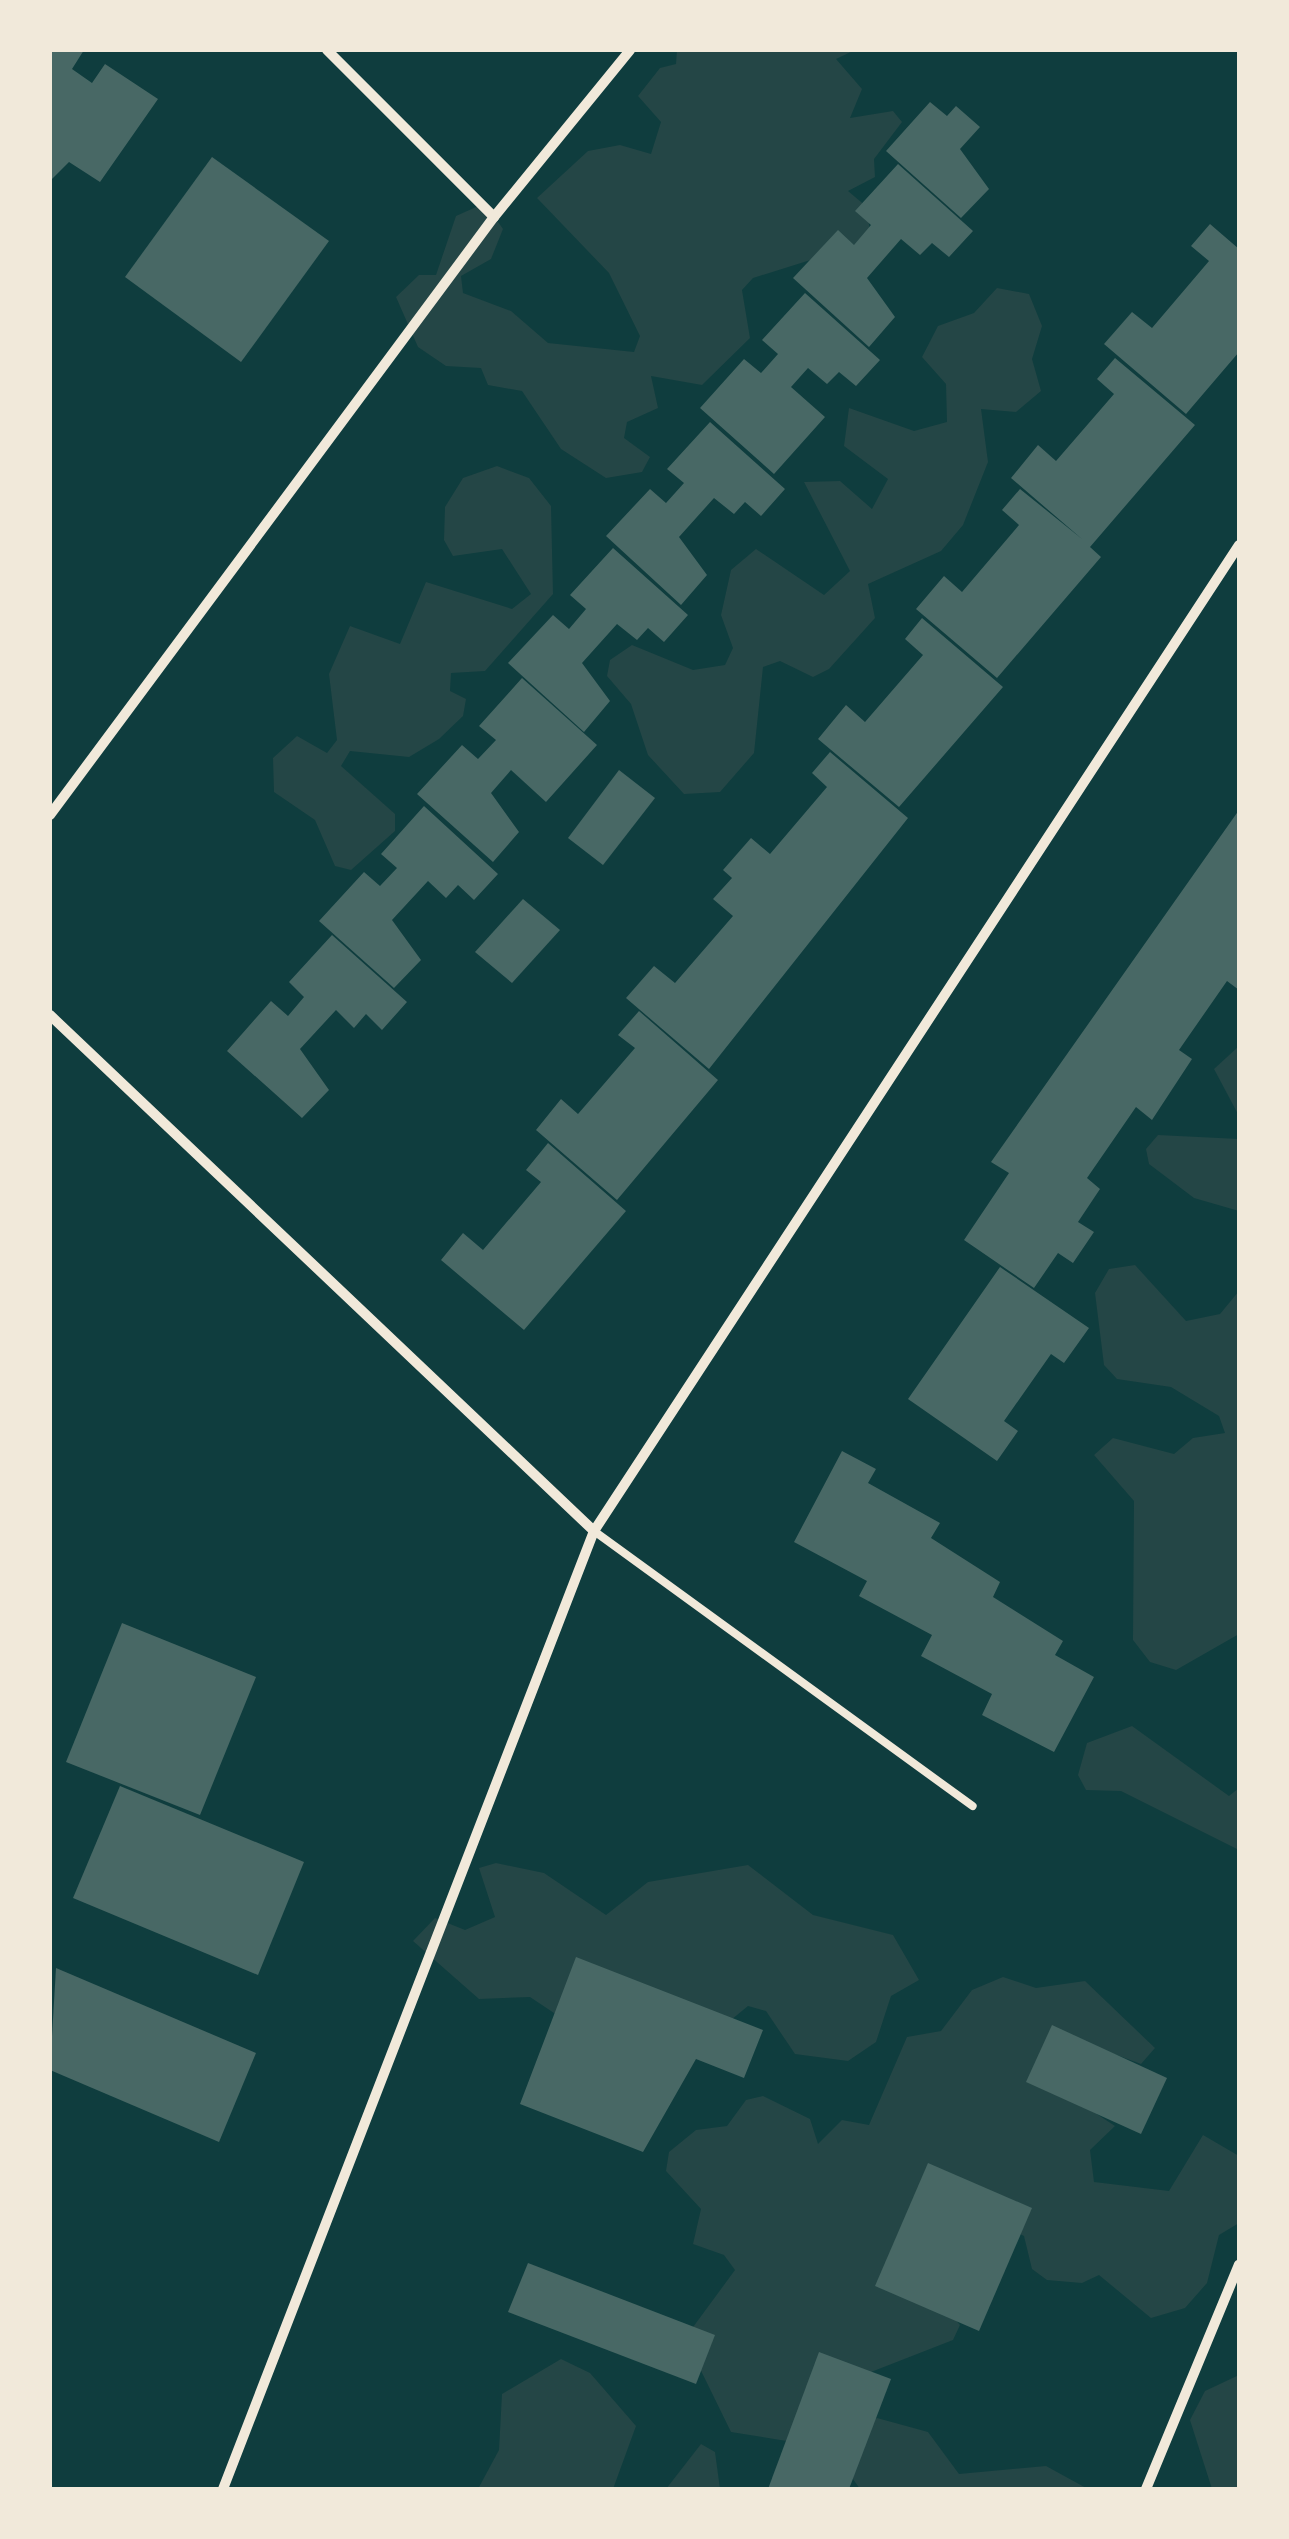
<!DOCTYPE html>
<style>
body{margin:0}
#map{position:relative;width:1289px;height:2539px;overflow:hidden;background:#0f3d3e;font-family:"Public Sans",sans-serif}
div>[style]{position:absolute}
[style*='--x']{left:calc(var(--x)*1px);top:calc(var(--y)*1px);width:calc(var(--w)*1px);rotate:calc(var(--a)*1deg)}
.green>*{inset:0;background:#244646}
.building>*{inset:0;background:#486865}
.service>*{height:8px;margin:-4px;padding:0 4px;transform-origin:4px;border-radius:4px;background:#f1e9da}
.minor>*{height:10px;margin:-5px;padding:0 5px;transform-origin:5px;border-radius:5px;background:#f1e9da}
span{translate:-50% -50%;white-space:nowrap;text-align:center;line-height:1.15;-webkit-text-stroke:8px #f1e9da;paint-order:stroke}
.frame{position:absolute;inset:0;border:52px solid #f1e9da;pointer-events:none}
</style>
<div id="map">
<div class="green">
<div style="clip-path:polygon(677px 50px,855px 50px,836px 59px,862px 89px,850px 118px,893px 111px,902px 122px,874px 159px,875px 177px,848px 191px,867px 207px,871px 241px,753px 278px,742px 290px,750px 338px,702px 385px,651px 376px,658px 408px,627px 422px,624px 438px,650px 457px,642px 472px,606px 478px,561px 449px,522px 391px,488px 385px,481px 368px,446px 366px,418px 347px,396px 297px,419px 275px,436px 275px,456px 216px,485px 203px,503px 229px,491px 259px,461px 276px,463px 293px,511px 311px,548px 343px,634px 352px,640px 336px,609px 273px,537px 198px,588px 151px,620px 145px,651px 154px,661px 122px,638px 96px,660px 68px,676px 64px)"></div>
<div style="clip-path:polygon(997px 288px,1029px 294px,1042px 326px,1032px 359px,1041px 391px,1016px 412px,981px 409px,988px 462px,963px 525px,941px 551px,868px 584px,875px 618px,829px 669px,813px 677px,780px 661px,763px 667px,754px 753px,720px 792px,684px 794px,648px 755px,631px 704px,607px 676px,610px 660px,632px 645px,693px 670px,725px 665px,733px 648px,721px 615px,731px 570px,756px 549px,824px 595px,850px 571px,804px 482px,840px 481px,872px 509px,888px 479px,844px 446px,849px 408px,914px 431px,947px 422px,946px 384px,922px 357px,938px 326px,974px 313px)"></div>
<div style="clip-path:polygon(497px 466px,529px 478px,551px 506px,553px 594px,485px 671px,451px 673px,450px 691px,466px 699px,463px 716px,439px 739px,409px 757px,350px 751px,341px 766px,395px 814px,395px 831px,351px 870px,335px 866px,315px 820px,274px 792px,273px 758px,297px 736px,327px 753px,337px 740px,329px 674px,350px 626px,400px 644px,426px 582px,512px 609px,531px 594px,502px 549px,453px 556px,444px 540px,445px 507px,463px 478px)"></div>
<div style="clip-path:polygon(1239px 1046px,1239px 1116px,1214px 1069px)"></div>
<div style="clip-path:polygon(1158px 1135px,1239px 1139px,1239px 1211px,1194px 1198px,1149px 1164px,1146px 1149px)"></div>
<div style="clip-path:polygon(1135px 1265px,1186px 1321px,1220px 1314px,1239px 1291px,1239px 1634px,1176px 1670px,1150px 1662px,1133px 1640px,1134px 1501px,1094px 1455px,1113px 1438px,1174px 1454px,1193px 1438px,1225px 1433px,1219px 1416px,1171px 1387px,1117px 1379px,1104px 1365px,1095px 1293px,1109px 1269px)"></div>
<div style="clip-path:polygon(1132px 1726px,1229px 1796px,1239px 1788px,1239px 1850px,1121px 1791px,1086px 1790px,1078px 1775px,1087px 1743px)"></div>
<div style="clip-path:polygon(496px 1863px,544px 1873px,606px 1915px,648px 1882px,748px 1865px,813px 1915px,893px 1935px,919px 1980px,891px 1996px,876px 2042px,848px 2061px,795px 2054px,766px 2011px,748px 2006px,720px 2029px,632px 1980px,560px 2017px,530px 1997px,479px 1999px,413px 1941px,435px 1918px,465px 1930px,495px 1917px,479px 1868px)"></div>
<div style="clip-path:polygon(1003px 1977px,1036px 1988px,1085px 1981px,1155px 2048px,1141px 2064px,1103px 2050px,1074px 2099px,1115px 2126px,1090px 2150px,1094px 2182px,1169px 2191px,1203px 2135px,1239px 2156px,1239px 2223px,1219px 2235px,1207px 2283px,1185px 2308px,1151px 2318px,1099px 2275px,1082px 2283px,1047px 2280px,1032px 2269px,1024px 2236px,1008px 2228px,950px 2313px,960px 2325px,953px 2340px,871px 2372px,799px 2443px,731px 2432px,685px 2338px,735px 2270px,724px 2255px,693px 2244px,701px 2209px,666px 2171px,669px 2152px,696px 2130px,727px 2126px,746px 2100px,763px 2096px,810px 2119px,818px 2144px,842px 2120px,869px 2125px,907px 2037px,941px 2031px,972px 1990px)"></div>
<div style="clip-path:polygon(561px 2359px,590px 2373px,636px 2426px,613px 2489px,478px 2489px,499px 2450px,502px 2394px)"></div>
<div style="clip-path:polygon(1239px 2375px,1239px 2489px,1212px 2489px,1190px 2420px,1205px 2391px)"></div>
<div style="clip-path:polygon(877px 2418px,928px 2432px,959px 2474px,1046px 2466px,1088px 2489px,860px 2489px,848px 2472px,861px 2426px)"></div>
<div style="clip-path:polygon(701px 2444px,715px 2452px,720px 2489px,666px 2489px)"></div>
</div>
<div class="building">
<div style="clip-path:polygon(50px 50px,84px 50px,72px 69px,92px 83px,105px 64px,158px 99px,100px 182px,69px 162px,50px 181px)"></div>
<div style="clip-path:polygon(930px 102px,947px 116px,956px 106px,980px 127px,960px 149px,989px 189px,961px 218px,886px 151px)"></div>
<div style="clip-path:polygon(212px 157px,329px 241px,241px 362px,125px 277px)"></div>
<div style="clip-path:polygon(898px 164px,973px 231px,949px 257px,932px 243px,920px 255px,901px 239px,867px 278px,895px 317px,869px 347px,793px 278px,838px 230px,854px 245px,871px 225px,855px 211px)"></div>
<div style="clip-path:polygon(1210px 224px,1239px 249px,1239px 352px,1186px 414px,1104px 344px,1132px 312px,1152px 328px,1209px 261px,1191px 246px)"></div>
<div style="clip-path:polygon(805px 293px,880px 360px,856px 386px,839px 372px,827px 384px,808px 368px,791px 387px,825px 417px,774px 474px,700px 408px,744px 359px,761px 373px,778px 354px,762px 340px)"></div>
<div style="clip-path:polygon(1115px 358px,1195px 425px,1090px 547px,1101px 557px,997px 678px,916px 609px,944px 576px,962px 592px,1019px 525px,1002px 510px,1020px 489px,1082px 539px,1011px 478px,1038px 445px,1056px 461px,1114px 394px,1097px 379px)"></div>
<div style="clip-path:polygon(710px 422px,785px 489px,761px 516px,745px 502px,734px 514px,714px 498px,679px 537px,707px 575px,681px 605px,606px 536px,650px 489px,666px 503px,684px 483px,667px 469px)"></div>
<div style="clip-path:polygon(613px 548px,688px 615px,664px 642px,648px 628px,637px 640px,617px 624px,582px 663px,610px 701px,584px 732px,508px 663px,553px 615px,569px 629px,586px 609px,570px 595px)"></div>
<div style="clip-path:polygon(922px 618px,1003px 687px,899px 807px,818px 739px,846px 705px,865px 722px,923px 655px,905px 639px)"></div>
<div style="clip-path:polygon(522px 678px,597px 745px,546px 802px,511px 770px,491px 793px,519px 832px,493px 862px,417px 794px,462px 745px,478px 759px,496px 740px,479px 726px)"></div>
<div style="clip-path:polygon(830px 752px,908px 818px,709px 1069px,626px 998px,654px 966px,675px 983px,733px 916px,713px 899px,732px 878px,723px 870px,751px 838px,770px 854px,827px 787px,812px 773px)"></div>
<div style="clip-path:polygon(619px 770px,655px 798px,603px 865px,568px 838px)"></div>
<div style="clip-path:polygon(424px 806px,498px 874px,474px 900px,458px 885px,446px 898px,428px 881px,392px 920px,421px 960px,394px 988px,319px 921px,364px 872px,380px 886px,397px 868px,381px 854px)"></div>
<div style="clip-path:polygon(1239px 810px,1239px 990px,1227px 981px,1179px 1050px,1192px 1059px,1152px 1120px,1136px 1107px,1087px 1178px,1100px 1189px,1078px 1222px,1094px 1232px,1073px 1263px,1058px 1253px,1034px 1288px,964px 1240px,1009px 1173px,991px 1162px)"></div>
<div style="clip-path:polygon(523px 899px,560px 930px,512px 983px,475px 952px)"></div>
<div style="clip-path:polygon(332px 935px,407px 1002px,382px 1030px,366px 1014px,354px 1028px,336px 1010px,300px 1049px,329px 1090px,302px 1118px,227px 1051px,271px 1001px,288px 1016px,304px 997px,289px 982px)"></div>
<div style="clip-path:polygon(639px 1011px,718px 1080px,617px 1200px,536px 1130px,561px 1099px,578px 1114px,635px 1048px,618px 1035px)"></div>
<div style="clip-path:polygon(548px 1143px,626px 1211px,524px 1330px,441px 1260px,463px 1233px,483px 1250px,541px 1182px,526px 1170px)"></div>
<div style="clip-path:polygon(1000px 1267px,1089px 1328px,1064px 1363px,1051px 1354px,1004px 1421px,1018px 1431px,997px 1461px,908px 1399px)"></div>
<div style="clip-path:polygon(842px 1451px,876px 1469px,868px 1483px,940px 1523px,931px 1538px,1000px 1582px,993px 1597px,1063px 1641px,1055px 1655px,1094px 1677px,1054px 1752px,982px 1715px,992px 1694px,921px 1656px,932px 1635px,859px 1596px,867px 1581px,794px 1542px)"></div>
<div style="clip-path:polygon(122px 1623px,256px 1677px,200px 1815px,66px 1762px)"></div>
<div style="clip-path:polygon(120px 1786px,304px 1862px,258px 1975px,73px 1898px)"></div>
<div style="clip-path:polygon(576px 1957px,763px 2030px,744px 2078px,696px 2059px,643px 2152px,520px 2104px)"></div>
<div style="clip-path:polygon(56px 1968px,256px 2053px,219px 2142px,50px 2070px)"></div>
<div style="clip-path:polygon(1052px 2025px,1167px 2078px,1141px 2134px,1026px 2082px)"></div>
<div style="clip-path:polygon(928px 2163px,1032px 2208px,979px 2331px,875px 2286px)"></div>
<div style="clip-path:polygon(528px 2263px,715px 2335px,696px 2384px,508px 2312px)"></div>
<div style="clip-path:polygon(819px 2352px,891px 2379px,849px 2489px,768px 2489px)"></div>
</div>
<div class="service">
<div style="--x:594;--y:1531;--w:468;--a:36"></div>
</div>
<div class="minor">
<div style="--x:327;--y:50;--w:236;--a:45"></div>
<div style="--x:50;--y:815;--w:745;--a:-53.41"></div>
<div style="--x:494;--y:217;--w:215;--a:-50.8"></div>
<div style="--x:50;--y:1015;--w:750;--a:43.49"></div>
<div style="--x:594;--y:1531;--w:1027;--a:111.17"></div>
<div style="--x:594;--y:1531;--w:1178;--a:-56.81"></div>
<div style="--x:1146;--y:2489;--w:243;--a:-67.5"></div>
</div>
<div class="frame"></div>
</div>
